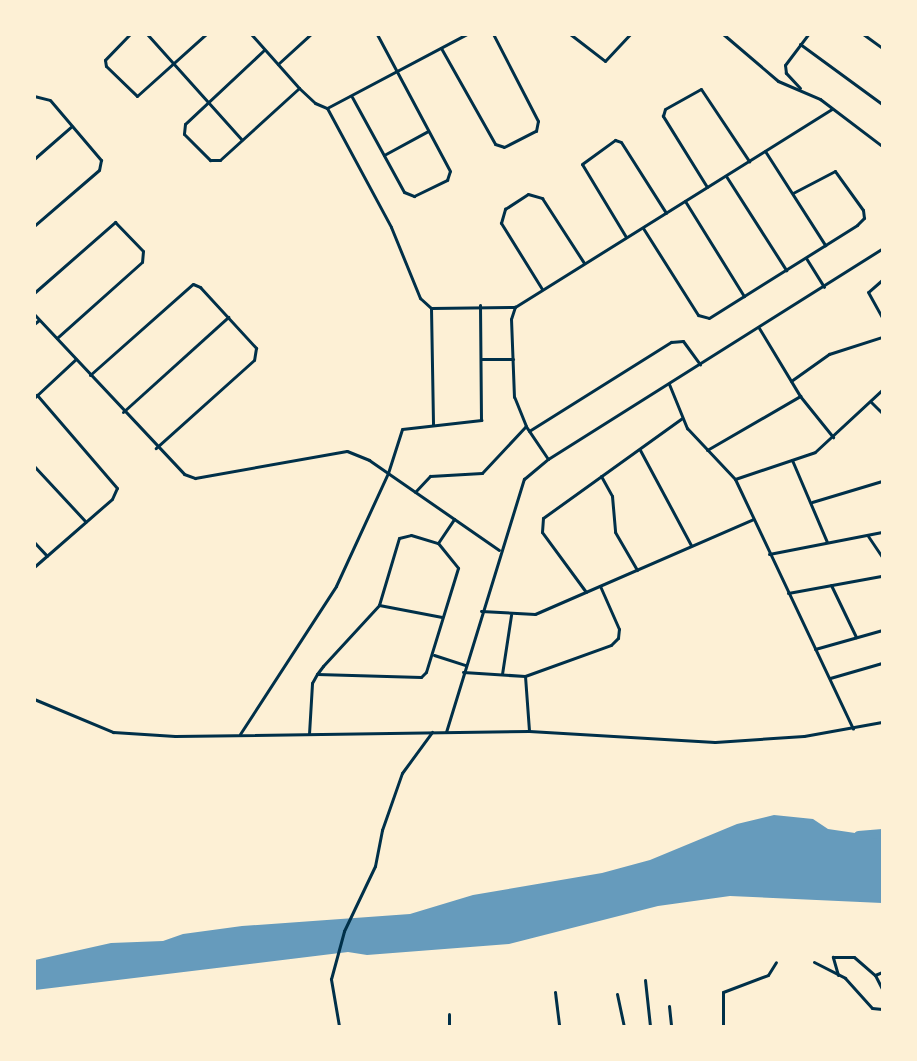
<!DOCTYPE html>
<style>
body{margin:0}
#map{position:relative;width:917px;height:1061px;overflow:hidden;background:#fdf0d5;font-family:"Golos Text",sans-serif}
div>[style]{position:absolute}
[style*='--x']{left:calc(var(--x)*1px);top:calc(var(--y)*1px);width:calc(var(--w)*1px);rotate:calc(var(--a)*1deg)}
.water>*{inset:0;background:#669bbc}
.river>*{height:9px;margin:-4.5px;padding:0 4.5px;transform-origin:4.5px;border-radius:4.5px;background:#669bbc}
.minor>*{height:3px;margin:-1.5px;padding:0 1.5px;transform-origin:1.5px;border-radius:1.5px;background:#003049}
span{translate:-50% -50%;white-space:nowrap;text-align:center;line-height:1.15;-webkit-text-stroke:5px #fdf0d5;paint-order:stroke}
.frame{position:absolute;inset:0;border:36px solid #fdf0d5;pointer-events:none}
</style>
<div id="map">
<div class="water">
<div style="clip-path:polygon(774px 815px,813px 819px,828px 829px,882px 837px,882px 903px,730px 896px,658px 906px,509px 944px,367px 955px,348px 952px,35px 990px,35px 960px,111px 943px,163px 941px,183px 934px,242px 926px,410px 914px,473px 895px,602px 873px,650px 860px,737px 824px)"></div>
</div>
<div class="river">
<div style="--x:858;--y:835;--w:24;--a:-5"></div>
</div>
<div class="minor">
<div style="--x:130;--y:34;--w:36;--a:134"></div>
<div style="--x:105;--y:60;--w:6;--a:81"></div>
<div style="--x:106;--y:66;--w:43;--a:44.1"></div>
<div style="--x:137;--y:96;--w:93;--a:-41.9"></div>
<div style="--x:147;--y:34;--w:142;--a:48.1"></div>
<div style="--x:251;--y:34;--w:72;--a:48.4"></div>
<div style="--x:299;--y:88;--w:22;--a:43"></div>
<div style="--x:315;--y:103;--w:13;--a:23"></div>
<div style="--x:327;--y:108;--w:158;--a:-27.9"></div>
<div style="--x:570;--y:34;--w:44;--a:37.6"></div>
<div style="--x:605;--y:61;--w:37;--a:-47"></div>
<div style="--x:723;--y:34;--w:72;--a:40.5"></div>
<div style="--x:778;--y:81;--w:46;--a:23.2"></div>
<div style="--x:820;--y:99;--w:78;--a:37.2"></div>
<div style="--x:863;--y:34;--w:24;--a:36"></div>
<div style="--x:800;--y:44;--w:102;--a:36.2"></div>
<div style="--x:441;--y:48;--w:110;--a:60.6"></div>
<div style="--x:495;--y:144;--w:9;--a:18"></div>
<div style="--x:504;--y:147;--w:36;--a:-27"></div>
<div style="--x:536;--y:131;--w:10;--a:-79"></div>
<div style="--x:538;--y:121;--w:98;--a:-117.3"></div>
<div style="--x:264;--y:50;--w:108;--a:136.9"></div>
<div style="--x:185;--y:124;--w:10;--a:96"></div>
<div style="--x:184;--y:134;--w:37;--a:45"></div>
<div style="--x:210;--y:160;--w:10;--a:0"></div>
<div style="--x:220;--y:160;--w:107;--a:-42.3"></div>
<div style="--x:278;--y:64;--w:45;--a:-42.3"></div>
<div style="--x:800;--y:88;--w:21;--a:-133"></div>
<div style="--x:786;--y:73;--w:8;--a:-97"></div>
<div style="--x:785;--y:65;--w:39;--a:-53"></div>
<div style="--x:34;--y:96;--w:16;--a:14"></div>
<div style="--x:50;--y:100;--w:79;--a:49.6"></div>
<div style="--x:101;--y:160;--w:10;--a:101"></div>
<div style="--x:99;--y:170;--w:86;--a:139.3"></div>
<div style="--x:352;--y:97;--w:108;--a:61.3"></div>
<div style="--x:404;--y:192;--w:11;--a:22"></div>
<div style="--x:414;--y:196;--w:37;--a:-26"></div>
<div style="--x:447;--y:180;--w:9;--a:-72"></div>
<div style="--x:450;--y:171;--w:155;--a:-118.1"></div>
<div style="--x:327;--y:108;--w:135;--a:61.7"></div>
<div style="--x:391;--y:227;--w:77;--a:67.8"></div>
<div style="--x:420;--y:298;--w:15;--a:42"></div>
<div style="--x:431;--y:308;--w:84;--a:-0.7"></div>
<div style="--x:765;--y:151;--w:112;--a:57.4"></div>
<div style="--x:384;--y:155;--w:50;--a:-28.6"></div>
<div style="--x:34;--y:159;--w:50;--a:-41"></div>
<div style="--x:726;--y:176;--w:112;--a:57.4"></div>
<div style="--x:707;--y:187;--w:84;--a:-121.8"></div>
<div style="--x:663;--y:116;--w:7;--a:-74"></div>
<div style="--x:665;--y:109;--w:41;--a:-29.1"></div>
<div style="--x:701;--y:89;--w:87;--a:56.3"></div>
<div style="--x:685;--y:201;--w:112;--a:58.2"></div>
<div style="--x:643;--y:228;--w:103;--a:57.7"></div>
<div style="--x:698;--y:315;--w:11;--a:15"></div>
<div style="--x:709;--y:318;--w:175;--a:-32.1"></div>
<div style="--x:857;--y:225;--w:10;--a:-45"></div>
<div style="--x:864;--y:218;--w:8;--a:-97"></div>
<div style="--x:863;--y:210;--w:48;--a:-125.7"></div>
<div style="--x:835;--y:171;--w:47;--a:152.4"></div>
<div style="--x:626;--y:237;--w:85;--a:-121.1"></div>
<div style="--x:582;--y:164;--w:41;--a:-36"></div>
<div style="--x:615;--y:140;--w:6;--a:18"></div>
<div style="--x:621;--y:142;--w:84;--a:57.6"></div>
<div style="--x:806;--y:258;--w:34;--a:58"></div>
<div style="--x:882;--y:280;--w:18;--a:139"></div>
<div style="--x:868;--y:292;--w:29;--a:61"></div>
<div style="--x:542;--y:289;--w:78;--a:-121.8"></div>
<div style="--x:501;--y:223;--w:15;--a:-74"></div>
<div style="--x:505;--y:209;--w:27;--a:-33"></div>
<div style="--x:528;--y:194;--w:15;--a:16"></div>
<div style="--x:542;--y:198;--w:77;--a:57.1"></div>
<div style="--x:34;--y:293;--w:108;--a:-41.2"></div>
<div style="--x:115;--y:222;--w:40;--a:46"></div>
<div style="--x:143;--y:251;--w:11;--a:95"></div>
<div style="--x:142;--y:262;--w:114;--a:138.2"></div>
<div style="--x:431;--y:308;--w:117;--a:89"></div>
<div style="--x:34;--y:314;--w:219;--a:46.8"></div>
<div style="--x:184;--y:474;--w:12;--a:20"></div>
<div style="--x:195;--y:478;--w:154;--a:-10.1"></div>
<div style="--x:347;--y:451;--w:24;--a:22"></div>
<div style="--x:369;--y:460;--w:158;--a:34.7"></div>
<div style="--x:34;--y:324;--w:6;--a:-39"></div>
<div style="--x:759;--y:328;--w:79;--a:58.9"></div>
<div style="--x:800;--y:396;--w:53;--a:51.2"></div>
<div style="--x:482;--y:359;--w:31;--a:0"></div>
<div style="--x:90;--y:375;--w:137;--a:-41.5"></div>
<div style="--x:193;--y:284;--w:8;--a:23"></div>
<div style="--x:200;--y:287;--w:83;--a:47.4"></div>
<div style="--x:256;--y:348;--w:12;--a:99"></div>
<div style="--x:254;--y:360;--w:132;--a:138.1"></div>
<div style="--x:791;--y:381;--w:47;--a:-35.4"></div>
<div style="--x:829;--y:354;--w:56;--a:-17.8"></div>
<div style="--x:669;--y:384;--w:48;--a:67.8"></div>
<div style="--x:687;--y:428;--w:70;--a:46.7"></div>
<div style="--x:735;--y:479;--w:276;--a:64.7"></div>
<div style="--x:34;--y:398;--w:57;--a:-42.9"></div>
<div style="--x:871;--y:402;--w:16;--a:45"></div>
<div style="--x:123;--y:412;--w:142;--a:-42.1"></div>
<div style="--x:529;--y:431;--w:168;--a:-32.1"></div>
<div style="--x:671;--y:342;--w:12;--a:-5"></div>
<div style="--x:683;--y:341;--w:29;--a:54"></div>
<div style="--x:640;--y:450;--w:108;--a:61.8"></div>
<div style="--x:707;--y:450;--w:108;--a:-30.1"></div>
<div style="--x:548;--y:459;--w:40;--a:-124"></div>
<div style="--x:526;--y:426;--w:31;--a:-112"></div>
<div style="--x:514;--y:397;--w:78;--a:-92.2"></div>
<div style="--x:511;--y:319;--w:13;--a:-72"></div>
<div style="--x:515;--y:307;--w:374;--a:-32"></div>
<div style="--x:792;--y:460;--w:89;--a:66.9"></div>
<div style="--x:34;--y:466;--w:76;--a:47.1"></div>
<div style="--x:601;--y:476;--w:23;--a:61"></div>
<div style="--x:612;--y:496;--w:36;--a:85"></div>
<div style="--x:615;--y:532;--w:44;--a:59.9"></div>
<div style="--x:735;--y:479;--w:84;--a:-18.6"></div>
<div style="--x:815;--y:452;--w:91;--a:-42.8"></div>
<div style="--x:415;--y:492;--w:22;--a:-47"></div>
<div style="--x:430;--y:476;--w:52;--a:-3.3"></div>
<div style="--x:482;--y:473;--w:64;--a:-46.9"></div>
<div style="--x:812;--y:502;--w:73;--a:-16.7"></div>
<div style="--x:868;--y:536;--w:25;--a:56"></div>
<div style="--x:34;--y:542;--w:19;--a:47"></div>
<div style="--x:438;--y:543;--w:29;--a:-56"></div>
<div style="--x:769;--y:554;--w:115;--a:-11"></div>
<div style="--x:34;--y:567;--w:103;--a:-41.1"></div>
<div style="--x:112;--y:499;--w:12;--a:-66"></div>
<div style="--x:117;--y:488;--w:123;--a:-130.7"></div>
<div style="--x:831;--y:585;--w:58;--a:64.3"></div>
<div style="--x:586;--y:592;--w:74;--a:-126.3"></div>
<div style="--x:542;--y:532;--w:14;--a:-86"></div>
<div style="--x:543;--y:518;--w:171;--a:-35.7"></div>
<div style="--x:788;--y:593;--w:96;--a:-10.3"></div>
<div style="--x:379;--y:605;--w:64;--a:10.8"></div>
<div style="--x:481;--y:611;--w:54;--a:3.2"></div>
<div style="--x:535;--y:614;--w:238;--a:-23.5"></div>
<div style="--x:815;--y:649;--w:70;--a:-15.8"></div>
<div style="--x:434;--y:655;--w:33;--a:18"></div>
<div style="--x:463;--y:672;--w:62;--a:3.7"></div>
<div style="--x:525;--y:676;--w:91;--a:-19.8"></div>
<div style="--x:611;--y:645;--w:10;--a:-45"></div>
<div style="--x:618;--y:638;--w:9;--a:-84"></div>
<div style="--x:619;--y:629;--w:47;--a:-113.8"></div>
<div style="--x:502;--y:674;--w:60;--a:-81.3"></div>
<div style="--x:525;--y:676;--w:55;--a:85.8"></div>
<div style="--x:830;--y:678;--w:54;--a:-16.1"></div>
<div style="--x:34;--y:699;--w:86;--a:22.7"></div>
<div style="--x:113;--y:732;--w:62;--a:3.7"></div>
<div style="--x:175;--y:736;--w:354;--a:-0.8"></div>
<div style="--x:529;--y:731;--w:186;--a:3.4"></div>
<div style="--x:715;--y:742;--w:89;--a:-3.9"></div>
<div style="--x:804;--y:736;--w:79;--a:-10.2"></div>
<div style="--x:446;--y:732;--w:265;--a:-72.9"></div>
<div style="--x:524;--y:479;--w:31;--a:-40"></div>
<div style="--x:548;--y:459;--w:395;--a:-32.2"></div>
<div style="--x:240;--y:734;--w:176;--a:-57"></div>
<div style="--x:336;--y:586;--w:124;--a:-65.3"></div>
<div style="--x:388;--y:473;--w:46;--a:-72.3"></div>
<div style="--x:402;--y:429;--w:80;--a:-6.5"></div>
<div style="--x:481;--y:420;--w:115;--a:-90.5"></div>
<div style="--x:309;--y:734;--w:51;--a:-86.6"></div>
<div style="--x:312;--y:683;--w:10;--a:-61"></div>
<div style="--x:317;--y:674;--w:10;--a:-53"></div>
<div style="--x:323;--y:666;--w:83;--a:-47.4"></div>
<div style="--x:379;--y:605;--w:70;--a:-73.4"></div>
<div style="--x:399;--y:538;--w:12;--a:-14"></div>
<div style="--x:411;--y:535;--w:28;--a:17"></div>
<div style="--x:438;--y:543;--w:32;--a:51"></div>
<div style="--x:458;--y:568;--w:109;--a:107.1"></div>
<div style="--x:426;--y:672;--w:7;--a:135"></div>
<div style="--x:421;--y:677;--w:104;--a:-178.3"></div>
<div style="--x:814;--y:962;--w:35;--a:27"></div>
<div style="--x:845;--y:978;--w:40;--a:48"></div>
<div style="--x:872;--y:1008;--w:10;--a:6"></div>
<div style="--x:838;--y:975;--w:19;--a:-106"></div>
<div style="--x:833;--y:957;--w:21;--a:0"></div>
<div style="--x:854;--y:957;--w:28;--a:41"></div>
<div style="--x:875;--y:975;--w:16;--a:63"></div>
<div style="--x:875;--y:975;--w:8;--a:-23"></div>
<div style="--x:645;--y:980;--w:46;--a:83.8"></div>
<div style="--x:555;--y:992;--w:34;--a:83"></div>
<div style="--x:617;--y:994;--w:33;--a:78"></div>
<div style="--x:669;--y:1006;--w:20;--a:84"></div>
<div style="--x:339;--y:1026;--w:48;--a:-99.7"></div>
<div style="--x:331;--y:979;--w:50;--a:-74.8"></div>
<div style="--x:344;--y:931;--w:72;--a:-64.5"></div>
<div style="--x:375;--y:866;--w:37;--a:-79"></div>
<div style="--x:382;--y:830;--w:60;--a:-70.7"></div>
<div style="--x:402;--y:773;--w:51;--a:-53.8"></div>
<div style="--x:449;--y:1026;--w:12;--a:-90"></div>
<div style="--x:723;--y:1026;--w:34;--a:-90"></div>
<div style="--x:723;--y:992;--w:48;--a:-20.7"></div>
<div style="--x:768;--y:975;--w:15;--a:-58"></div>
</div>
<div class="frame"></div>
</div>
